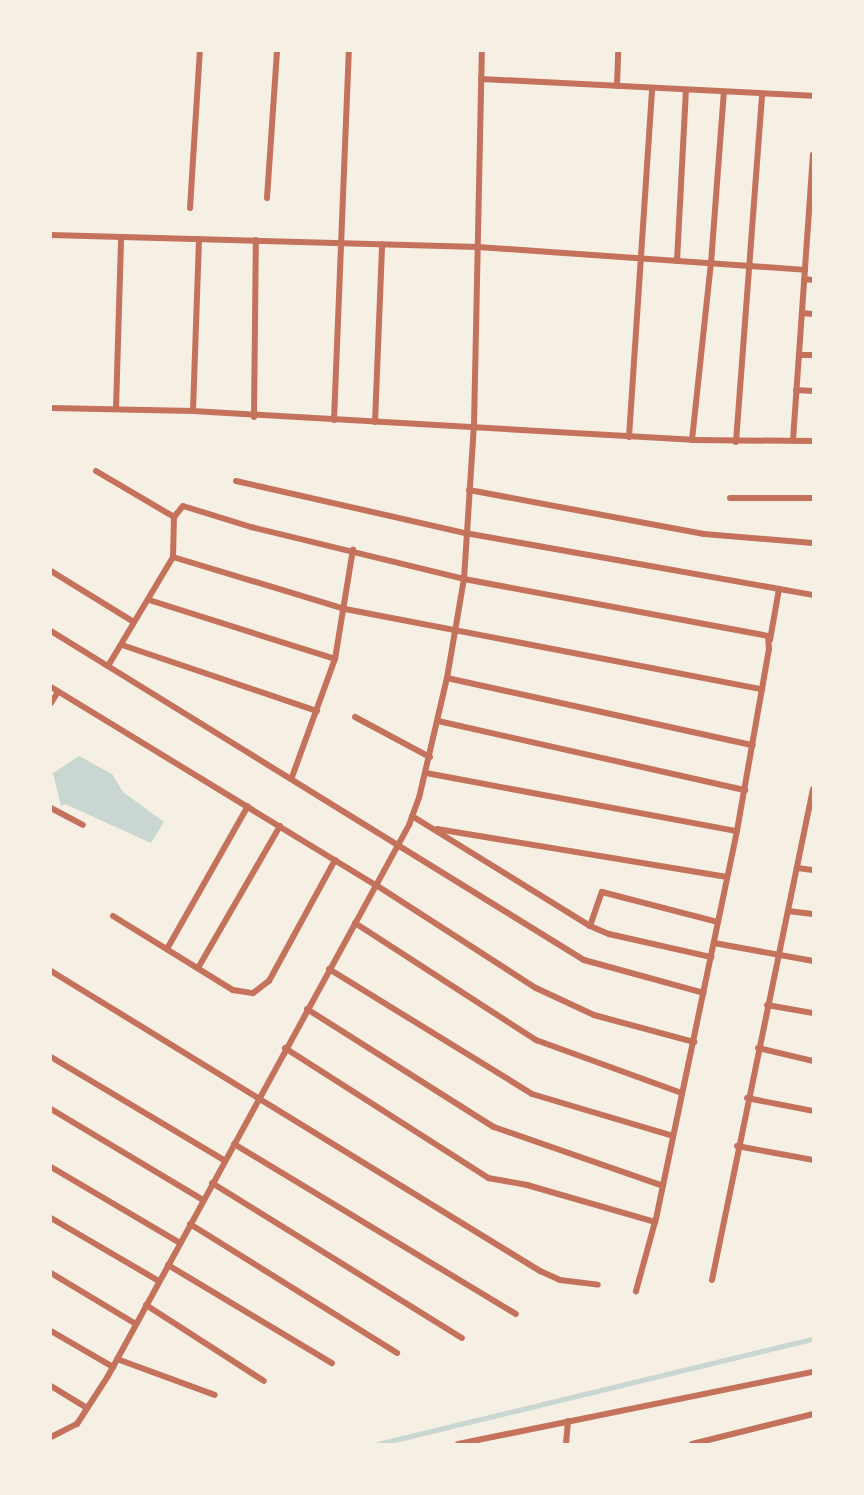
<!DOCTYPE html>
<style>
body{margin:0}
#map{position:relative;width:864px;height:1495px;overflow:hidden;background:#f6efe4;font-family:"Fira Sans Condensed",sans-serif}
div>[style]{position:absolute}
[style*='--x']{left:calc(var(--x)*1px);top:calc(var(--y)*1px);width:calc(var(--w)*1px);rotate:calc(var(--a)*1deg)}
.water>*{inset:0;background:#c9d6d2}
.stream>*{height:4.5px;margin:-2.25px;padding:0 2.25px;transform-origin:2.25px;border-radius:2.25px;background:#c9d6d2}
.minor>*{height:6px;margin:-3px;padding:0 3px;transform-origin:3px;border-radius:3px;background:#c5725c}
span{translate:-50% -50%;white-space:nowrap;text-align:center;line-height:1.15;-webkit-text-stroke:4.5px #f6efe4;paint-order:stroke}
.frame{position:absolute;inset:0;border:52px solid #f6efe4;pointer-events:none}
</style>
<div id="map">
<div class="water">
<div style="clip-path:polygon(79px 756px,112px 774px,123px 792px,164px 822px,151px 843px,65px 804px,61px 806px,53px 773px)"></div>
</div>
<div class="stream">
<div style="--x:378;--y:1444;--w:447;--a:-13.6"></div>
</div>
<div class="minor">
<div style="--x:481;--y:79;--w:332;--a:2.9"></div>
<div style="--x:617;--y:86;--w:35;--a:-88"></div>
<div style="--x:267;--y:198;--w:147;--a:-86.1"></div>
<div style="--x:190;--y:208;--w:157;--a:-86.4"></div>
<div style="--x:51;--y:235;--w:427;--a:1.6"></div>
<div style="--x:478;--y:247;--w:328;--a:4"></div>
<div style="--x:677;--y:261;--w:171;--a:-87"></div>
<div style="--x:804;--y:279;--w:9;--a:6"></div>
<div style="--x:802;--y:313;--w:11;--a:5"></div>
<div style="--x:799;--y:355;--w:14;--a:0"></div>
<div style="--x:796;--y:390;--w:17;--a:3"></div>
<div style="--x:51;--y:408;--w:142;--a:1.2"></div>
<div style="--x:193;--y:411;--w:500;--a:3.3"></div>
<div style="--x:692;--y:440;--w:121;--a:0.5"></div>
<div style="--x:116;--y:409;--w:172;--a:-88.3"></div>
<div style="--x:193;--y:411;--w:172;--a:-88"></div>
<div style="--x:254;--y:417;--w:177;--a:-89.4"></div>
<div style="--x:334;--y:420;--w:369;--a:-87.7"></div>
<div style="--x:375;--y:422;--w:178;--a:-87.7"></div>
<div style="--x:629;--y:437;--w:350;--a:-86.2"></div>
<div style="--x:692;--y:440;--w:178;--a:-83.9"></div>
<div style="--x:711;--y:263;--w:171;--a:-85.7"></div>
<div style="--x:793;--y:440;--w:286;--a:-86"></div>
<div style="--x:736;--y:442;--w:349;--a:-85.7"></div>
<div style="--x:96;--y:471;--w:91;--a:30.5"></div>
<div style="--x:236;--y:481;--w:235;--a:12.8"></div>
<div style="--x:465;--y:533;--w:353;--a:10.1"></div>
<div style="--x:469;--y:490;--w:239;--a:10.6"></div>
<div style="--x:704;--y:534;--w:109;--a:4.7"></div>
<div style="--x:730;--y:498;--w:83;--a:0"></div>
<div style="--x:173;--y:557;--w:180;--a:16.8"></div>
<div style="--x:345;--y:609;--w:425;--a:10.9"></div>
<div style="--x:51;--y:571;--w:97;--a:31.6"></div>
<div style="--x:149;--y:600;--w:195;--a:17.6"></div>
<div style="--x:51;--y:631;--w:626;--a:31.69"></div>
<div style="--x:584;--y:960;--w:124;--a:15.4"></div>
<div style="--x:770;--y:640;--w:52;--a:-80"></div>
<div style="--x:122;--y:645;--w:206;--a:18.7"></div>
<div style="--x:108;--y:666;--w:127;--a:-59.2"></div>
<div style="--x:173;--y:557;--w:40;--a:-88.6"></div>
<div style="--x:174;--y:517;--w:14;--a:-51"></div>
<div style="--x:183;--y:506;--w:71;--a:17.2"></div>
<div style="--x:251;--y:527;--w:219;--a:13.7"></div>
<div style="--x:464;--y:579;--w:309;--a:10.6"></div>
<div style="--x:768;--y:636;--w:13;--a:86"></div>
<div style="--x:769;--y:649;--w:185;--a:100"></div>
<div style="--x:737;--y:831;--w:400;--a:101.8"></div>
<div style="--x:655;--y:1222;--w:72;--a:105.4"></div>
<div style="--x:447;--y:678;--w:313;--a:12.4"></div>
<div style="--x:51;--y:687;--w:381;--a:31.4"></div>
<div style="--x:376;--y:885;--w:190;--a:32.8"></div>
<div style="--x:536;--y:988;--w:64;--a:25"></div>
<div style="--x:594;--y:1015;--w:104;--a:15.1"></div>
<div style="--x:51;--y:703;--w:13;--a:-58"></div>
<div style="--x:355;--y:717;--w:85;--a:28.1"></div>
<div style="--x:438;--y:721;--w:315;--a:12.7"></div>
<div style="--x:426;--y:773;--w:316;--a:10.6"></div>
<div style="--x:292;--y:777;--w:126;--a:-70"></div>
<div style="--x:335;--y:659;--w:111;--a:-80.7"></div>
<div style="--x:51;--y:808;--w:36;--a:28"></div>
<div style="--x:412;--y:816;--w:209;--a:31.7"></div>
<div style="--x:590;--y:926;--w:21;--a:23"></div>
<div style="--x:609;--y:934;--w:105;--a:12.7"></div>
<div style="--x:437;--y:829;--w:294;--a:9.4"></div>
<div style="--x:797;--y:868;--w:16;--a:7"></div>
<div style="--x:788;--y:911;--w:25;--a:7"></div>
<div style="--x:113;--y:916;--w:141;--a:31.7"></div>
<div style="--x:233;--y:990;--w:20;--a:9"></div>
<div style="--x:253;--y:993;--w:20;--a:-37"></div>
<div style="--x:269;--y:981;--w:138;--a:-61.4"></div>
<div style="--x:355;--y:923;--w:216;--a:32.9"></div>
<div style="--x:536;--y:1040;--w:155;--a:20"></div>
<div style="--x:590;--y:926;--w:36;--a:-71"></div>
<div style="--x:602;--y:892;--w:120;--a:14.5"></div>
<div style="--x:714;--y:943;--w:101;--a:10.3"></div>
<div style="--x:167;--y:949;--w:164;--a:-60.5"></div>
<div style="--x:198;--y:968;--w:164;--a:-60"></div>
<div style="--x:329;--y:969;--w:238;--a:31.6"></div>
<div style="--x:532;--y:1094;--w:147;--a:16.6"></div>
<div style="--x:51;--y:971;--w:574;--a:31.53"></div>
<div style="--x:540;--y:1271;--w:22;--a:24"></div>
<div style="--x:560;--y:1280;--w:38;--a:7"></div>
<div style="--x:767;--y:1005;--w:47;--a:9.9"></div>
<div style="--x:307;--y:1009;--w:221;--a:32.3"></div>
<div style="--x:494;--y:1127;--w:179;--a:19.2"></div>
<div style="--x:285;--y:1048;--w:241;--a:32.6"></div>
<div style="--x:488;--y:1178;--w:40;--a:10"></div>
<div style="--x:527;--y:1185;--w:133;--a:16.1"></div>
<div style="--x:758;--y:1048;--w:57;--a:13.3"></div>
<div style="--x:51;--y:1057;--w:201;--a:30.8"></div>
<div style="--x:747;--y:1098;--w:67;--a:11.1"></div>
<div style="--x:51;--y:1109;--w:177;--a:30.9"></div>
<div style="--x:234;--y:1144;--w:329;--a:31.1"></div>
<div style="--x:737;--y:1146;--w:77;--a:10.4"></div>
<div style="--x:51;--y:1167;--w:150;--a:30.5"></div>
<div style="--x:212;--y:1183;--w:294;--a:31.8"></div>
<div style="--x:51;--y:1218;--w:125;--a:30.3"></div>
<div style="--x:190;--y:1224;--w:244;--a:31.9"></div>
<div style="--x:168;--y:1265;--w:191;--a:30.9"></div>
<div style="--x:51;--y:1273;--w:99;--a:31"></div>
<div style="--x:712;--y:1280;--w:501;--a:-78.38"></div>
<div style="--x:146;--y:1305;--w:140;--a:32.8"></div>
<div style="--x:51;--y:1331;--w:72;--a:30.1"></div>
<div style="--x:117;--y:1359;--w:104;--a:20.2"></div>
<div style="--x:51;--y:1386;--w:42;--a:31.4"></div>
<div style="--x:51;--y:1437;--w:29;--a:-27"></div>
<div style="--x:77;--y:1424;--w:57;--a:-57.1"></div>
<div style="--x:108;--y:1376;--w:628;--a:-61.35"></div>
<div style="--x:409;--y:825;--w:29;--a:-70"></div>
<div style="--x:419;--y:798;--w:123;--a:-76.9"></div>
<div style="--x:447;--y:678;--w:100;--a:-80.3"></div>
<div style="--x:464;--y:579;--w:154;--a:-86.3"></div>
<div style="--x:474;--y:425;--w:374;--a:-88.8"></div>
<div style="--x:458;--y:1444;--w:362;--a:-11.5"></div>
<div style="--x:566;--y:1444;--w:23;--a:-85"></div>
<div style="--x:692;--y:1444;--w:125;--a:-13.9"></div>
</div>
<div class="frame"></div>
</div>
